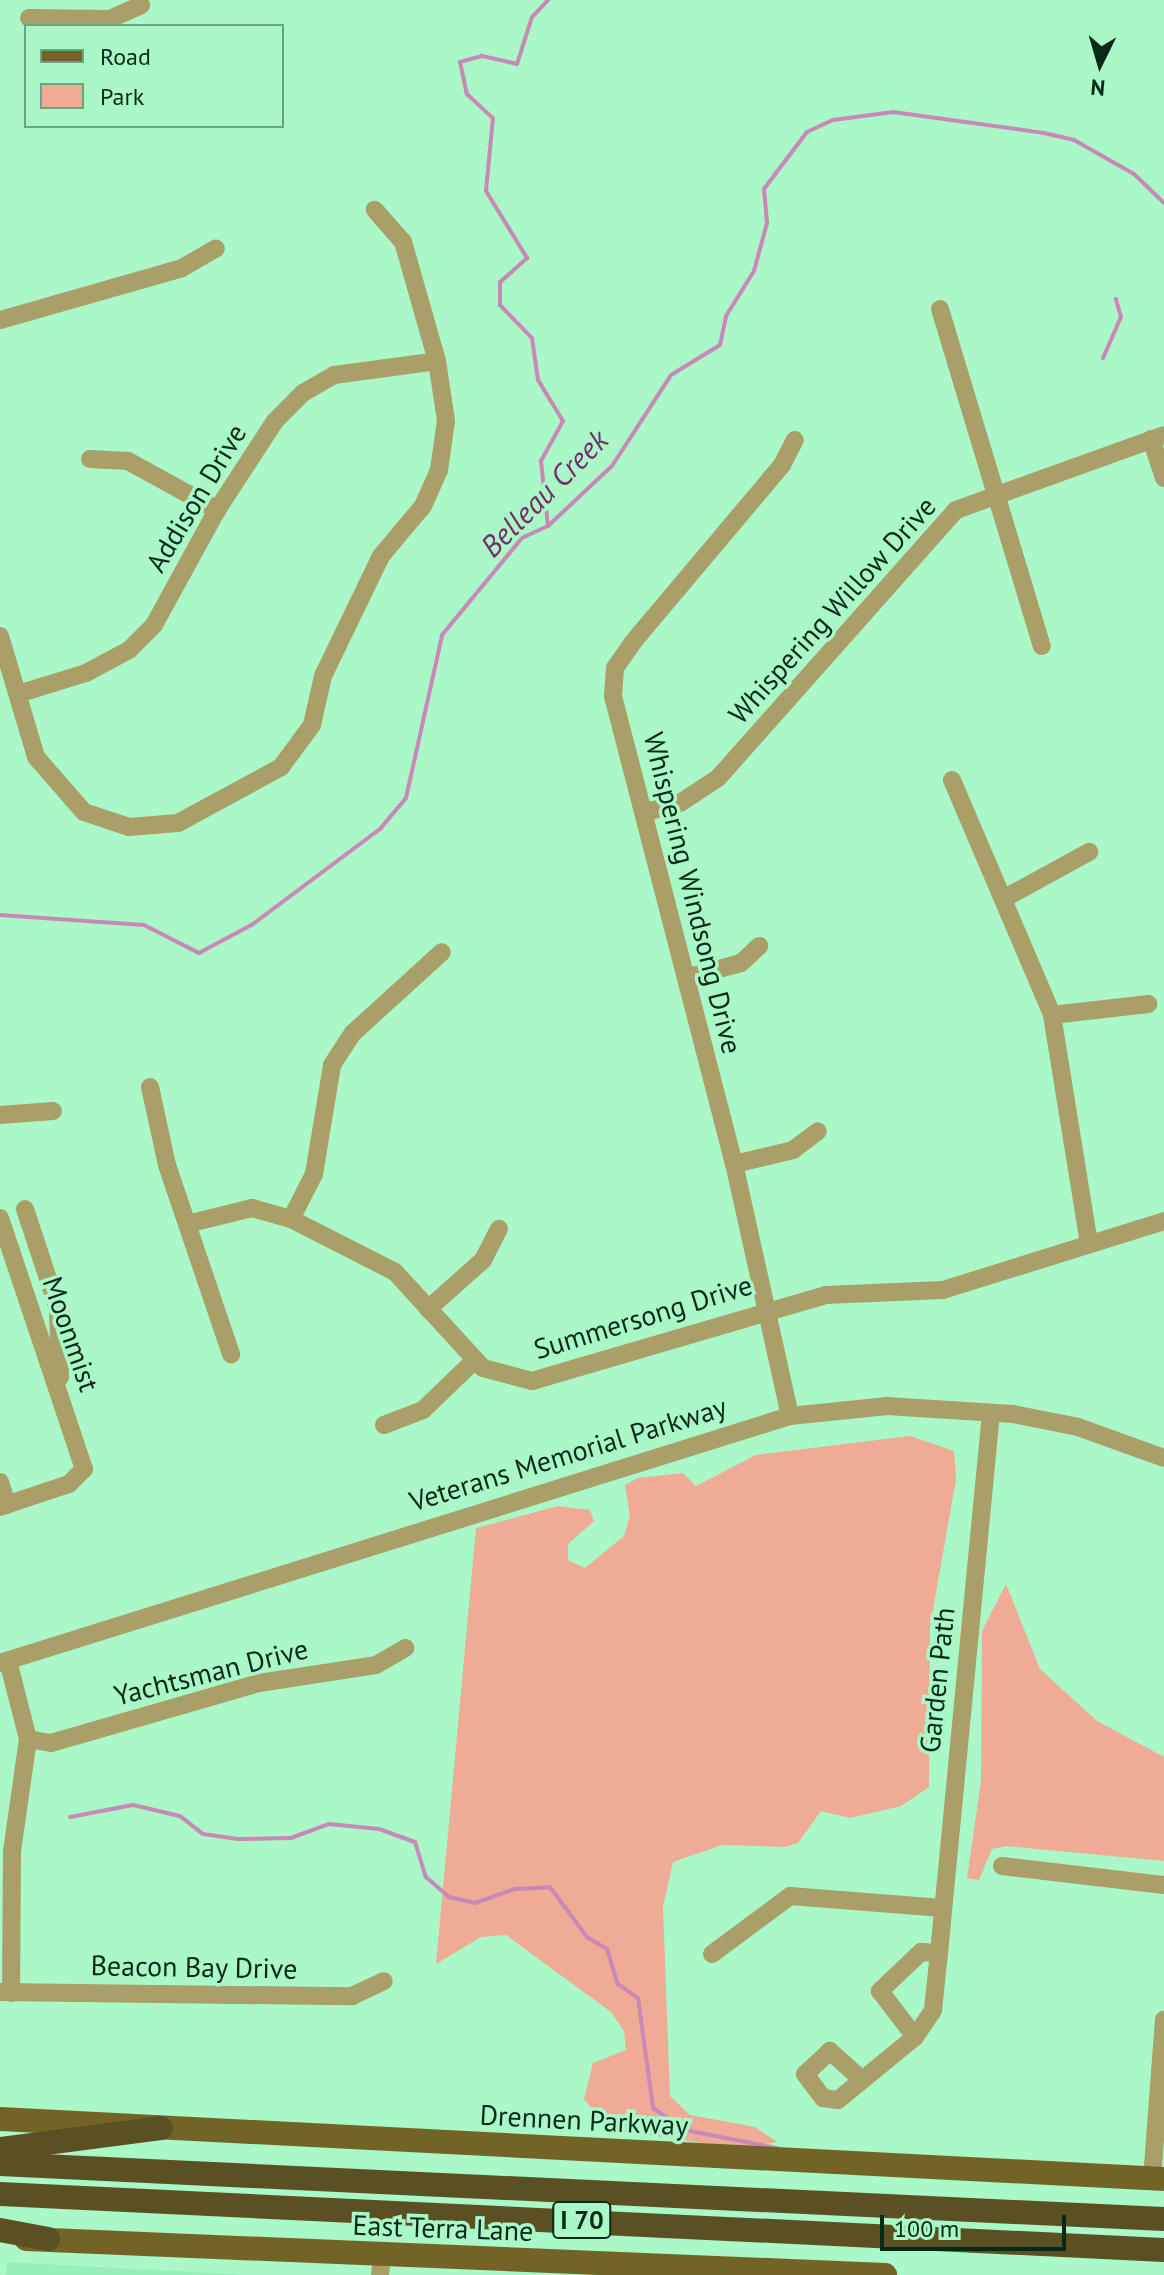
<!DOCTYPE html>
<style>
body{margin:0}
#map{position:relative;width:1164px;height:2275px;overflow:hidden;background:#aaf7c7;font-family:"PT Sans",sans-serif}
div>[style]{position:absolute}
[style*='--x']{left:calc(var(--x)*1px);top:calc(var(--y)*1px);width:calc(var(--w)*1px);rotate:calc(var(--a)*1deg)}
.built>*{inset:0;background:#99efba}
.green>*{inset:0;background:#f0ab97}
.stream>*{height:4px;margin:-2px;padding:0 2px;transform-origin:2px;border-radius:2px;background:#c888b8}
.minor>*{height:18px;margin:-9px;padding:0 9px;transform-origin:9px;border-radius:9px;background:#aa9e69}
.major>*{height:24px;margin:-12px;padding:0 12px;transform-origin:12px;border-radius:12px;background:#726427}
.highway>*{height:24px;margin:-12px;padding:0 12px;transform-origin:12px;border-radius:12px;background:#5b5024}
span{translate:-50% -50%;white-space:nowrap;text-align:center;line-height:1.15;-webkit-text-stroke:7px #aaf7c7;paint-order:stroke}
.shield-label span{padding:2px 6px;background:#aaf7c7;border:2px solid;border-radius:6px;-webkit-text-stroke-width:0}
.shield-label{font-size:26px;color:#092a18;font-weight:700}
.street-label{font-size:28px;color:#092a18}
.water-label{font-size:30px;color:#772b68;font-style:italic}
.legend{position:absolute;left:24px;top:24px;width:260px;height:104px;box-sizing:border-box;background:#aaf7c7;border:2px solid #6aa581;margin:0;padding:10px 14px;list-style:none;font-size:24px;color:#092a18}
.legend li{display:flex;align-items:center;gap:16px;height:40px}
.legend b{width:40px;border:2px solid #6aa581}
.north{position:absolute;left:1060px;top:24px;width:80px;height:80px;-webkit-text-stroke:6px #aaf7c7;paint-order:stroke;rotate:185deg;font-size:22px;font-weight:700;line-height:32px;text-align:center;color:#092a18}
.north::after{content:'';display:block;margin:auto;width:28px;height:36px;background:#092a18;clip-path:polygon(50% 0,100% 100%,50% 72%,0 100%)}
.scale{position:absolute;left:880px;top:2215px;width:186px;height:36px;box-sizing:border-box;border:4px solid #092a18;border-top:0;padding-left:10px;font-size:24px;line-height:28px;white-space:nowrap;color:#092a18;-webkit-text-stroke:6px #aaf7c7;paint-order:stroke}
</style>
<div id="map">
<div class="built">
<div style="clip-path:polygon(7px 2262px,248px 2275px,6px 2275px)"></div>
</div>
<div class="green">
<div style="clip-path:polygon(910px 1436px,954px 1451px,956px 1479px,930px 1627px,929px 1787px,901px 1806px,850px 1818px,821px 1811px,798px 1843px,785px 1847px,722px 1845px,673px 1862px,663px 1907px,670px 2096px,690px 2115px,755px 2127px,777px 2142px,739px 2148px,625px 2132px,601px 2120px,584px 2099px,593px 2063px,626px 2050px,624px 2031px,611px 2012px,506px 1935px,481px 1937px,436px 1964px,476px 1528px,558px 1506px,590px 1510px,594px 1521px,568px 1544px,568px 1560px,585px 1568px,624px 1536px,630px 1516px,625px 1485px,638px 1478px,683px 1473px,696px 1486px,756px 1455px)"></div>
<div style="clip-path:polygon(1006px 1584px,1040px 1669px,1097px 1721px,1164px 1757px,1164px 1861px,1006px 1846px,992px 1849px,979px 1880px,967px 1878px,981px 1781px,982px 1631px)"></div>
</div>
<div class="stream">
<div style="--x:548;--y:0;--w:23;--a:133"></div>
<div style="--x:532;--y:17;--w:49;--a:107.7"></div>
<div style="--x:517;--y:64;--w:36;--a:-167"></div>
<div style="--x:482;--y:56;--w:23;--a:165"></div>
<div style="--x:460;--y:62;--w:33;--a:78"></div>
<div style="--x:467;--y:94;--w:35;--a:43"></div>
<div style="--x:493;--y:118;--w:73;--a:95.5"></div>
<div style="--x:486;--y:191;--w:79;--a:58.5"></div>
<div style="--x:527;--y:258;--w:36;--a:138"></div>
<div style="--x:500;--y:282;--w:23;--a:90"></div>
<div style="--x:500;--y:305;--w:46;--a:45.9"></div>
<div style="--x:532;--y:338;--w:42;--a:81.9"></div>
<div style="--x:538;--y:380;--w:48;--a:58.6"></div>
<div style="--x:563;--y:421;--w:46;--a:118.8"></div>
<div style="--x:541;--y:461;--w:65;--a:83.9"></div>
<div style="--x:1103;--y:358;--w:45;--a:-66.3"></div>
<div style="--x:1121;--y:317;--w:19;--a:-106"></div>
<div style="--x:0;--y:915;--w:144;--a:4"></div>
<div style="--x:144;--y:925;--w:62;--a:27"></div>
<div style="--x:199;--y:953;--w:61;--a:-28.2"></div>
<div style="--x:253;--y:924;--w:159;--a:-36.8"></div>
<div style="--x:380;--y:829;--w:40;--a:-50"></div>
<div style="--x:406;--y:798;--w:167;--a:-77.5"></div>
<div style="--x:442;--y:635;--w:126;--a:-50.5"></div>
<div style="--x:522;--y:538;--w:29;--a:-25"></div>
<div style="--x:548;--y:526;--w:88;--a:-43.2"></div>
<div style="--x:612;--y:466;--w:108;--a:-57"></div>
<div style="--x:671;--y:375;--w:57;--a:-31.5"></div>
<div style="--x:720;--y:345;--w:30;--a:-78"></div>
<div style="--x:726;--y:316;--w:53;--a:-58.1"></div>
<div style="--x:754;--y:271;--w:50;--a:-74.8"></div>
<div style="--x:767;--y:223;--w:34;--a:-95"></div>
<div style="--x:764;--y:189;--w:71;--a:-53"></div>
<div style="--x:807;--y:132;--w:29;--a:-25"></div>
<div style="--x:833;--y:120;--w:61;--a:-7.6"></div>
<div style="--x:893;--y:112;--w:152;--a:7.9"></div>
<div style="--x:1044;--y:133;--w:31;--a:13"></div>
<div style="--x:1074;--y:140;--w:69;--a:29.5"></div>
<div style="--x:1134;--y:174;--w:42;--a:44"></div>
<div style="--x:70;--y:1817;--w:64;--a:-10.8"></div>
<div style="--x:133;--y:1805;--w:48;--a:13.2"></div>
<div style="--x:180;--y:1816;--w:29;--a:38"></div>
<div style="--x:203;--y:1834;--w:37;--a:8"></div>
<div style="--x:240;--y:1839;--w:51;--a:-1.1"></div>
<div style="--x:291;--y:1838;--w:40;--a:-20.2"></div>
<div style="--x:329;--y:1824;--w:50;--a:5.7"></div>
<div style="--x:379;--y:1829;--w:38;--a:20"></div>
<div style="--x:415;--y:1842;--w:37;--a:73"></div>
<div style="--x:426;--y:1877;--w:30;--a:41"></div>
<div style="--x:449;--y:1897;--w:27;--a:13"></div>
<div style="--x:475;--y:1903;--w:42;--a:-19.3"></div>
<div style="--x:515;--y:1889;--w:35;--a:-3"></div>
<div style="--x:550;--y:1887;--w:62;--a:53.5"></div>
<div style="--x:587;--y:1937;--w:23;--a:31"></div>
<div style="--x:607;--y:1949;--w:37;--a:73"></div>
<div style="--x:618;--y:1984;--w:24;--a:35"></div>
<div style="--x:638;--y:1998;--w:111;--a:82.2"></div>
<div style="--x:653;--y:2108;--w:39;--a:35"></div>
<div style="--x:685;--y:2130;--w:94;--a:11.1"></div>
</div>
<div class="minor">
<div style="--x:29;--y:18;--w:81;--a:0.7"></div>
<div style="--x:110;--y:19;--w:34;--a:-24"></div>
<div style="--x:940;--y:309;--w:352;--a:73.2"></div>
<div style="--x:0;--y:320;--w:189;--a:-15.9"></div>
<div style="--x:182;--y:268;--w:39;--a:-30"></div>
<div style="--x:1151;--y:439;--w:41;--a:71.6"></div>
<div style="--x:90;--y:459;--w:38;--a:3"></div>
<div style="--x:128;--y:461;--w:102;--a:28.8"></div>
<div style="--x:0;--y:636;--w:126;--a:73.4"></div>
<div style="--x:36;--y:757;--w:73;--a:48.9"></div>
<div style="--x:84;--y:812;--w:47;--a:18.4"></div>
<div style="--x:129;--y:827;--w:49;--a:-4.7"></div>
<div style="--x:178;--y:823;--w:117;--a:-28.5"></div>
<div style="--x:281;--y:767;--w:52;--a:-53.6"></div>
<div style="--x:312;--y:725;--w:50;--a:-77.3"></div>
<div style="--x:323;--y:676;--w:133;--a:-64.2"></div>
<div style="--x:381;--y:556;--w:65;--a:-50"></div>
<div style="--x:423;--y:506;--w:39;--a:-66"></div>
<div style="--x:439;--y:470;--w:49;--a:-81.9"></div>
<div style="--x:446;--y:421;--w:61;--a:-98.5"></div>
<div style="--x:437;--y:361;--w:124;--a:-105.9"></div>
<div style="--x:403;--y:242;--w:43;--a:-131.2"></div>
<div style="--x:18;--y:694;--w:71;--a:-17.2"></div>
<div style="--x:86;--y:673;--w:49;--a:-28.1"></div>
<div style="--x:129;--y:650;--w:35;--a:-45"></div>
<div style="--x:154;--y:625;--w:131;--a:-61.3"></div>
<div style="--x:217;--y:510;--w:106;--a:-56.9"></div>
<div style="--x:275;--y:421;--w:40;--a:-45"></div>
<div style="--x:303;--y:393;--w:36;--a:-30"></div>
<div style="--x:334;--y:375;--w:104;--a:-7.7"></div>
<div style="--x:952;--y:780;--w:255;--a:66.9"></div>
<div style="--x:1052;--y:1015;--w:232;--a:80.8"></div>
<div style="--x:646;--y:812;--w:35;--a:-15"></div>
<div style="--x:680;--y:803;--w:45;--a:-33.3"></div>
<div style="--x:718;--y:778;--w:358;--a:-48.4"></div>
<div style="--x:956;--y:510;--w:221;--a:-19.8"></div>
<div style="--x:1005;--y:898;--w:96;--a:-28.7"></div>
<div style="--x:686;--y:978;--w:57;--a:-15.3"></div>
<div style="--x:741;--y:963;--w:25;--a:-43"></div>
<div style="--x:1052;--y:1015;--w:97;--a:-6.5"></div>
<div style="--x:150;--y:1087;--w:80;--a:77.7"></div>
<div style="--x:167;--y:1165;--w:200;--a:71.3"></div>
<div style="--x:0;--y:1115;--w:53;--a:-4.3"></div>
<div style="--x:734;--y:1164;--w:61;--a:-13.3"></div>
<div style="--x:793;--y:1150;--w:31;--a:-37"></div>
<div style="--x:25;--y:1209;--w:105;--a:71.7"></div>
<div style="--x:58;--y:1309;--w:68;--a:88.3"></div>
<div style="--x:0;--y:1218;--w:265;--a:71.5"></div>
<div style="--x:84;--y:1469;--w:21;--a:135"></div>
<div style="--x:69;--y:1484;--w:73;--a:161.6"></div>
<div style="--x:291;--y:1219;--w:51;--a:-62.9"></div>
<div style="--x:314;--y:1174;--w:110;--a:-80.6"></div>
<div style="--x:332;--y:1065;--w:38;--a:-57"></div>
<div style="--x:353;--y:1033;--w:120;--a:-42.3"></div>
<div style="--x:187;--y:1224;--w:67;--a:-13.8"></div>
<div style="--x:252;--y:1208;--w:41;--a:15.8"></div>
<div style="--x:291;--y:1219;--w:117;--a:27"></div>
<div style="--x:395;--y:1272;--w:130;--a:47.5"></div>
<div style="--x:483;--y:1368;--w:51;--a:14.9"></div>
<div style="--x:532;--y:1381;--w:306;--a:-16.3"></div>
<div style="--x:826;--y:1295;--w:117;--a:-2.4"></div>
<div style="--x:943;--y:1290;--w:232;--a:-17.3"></div>
<div style="--x:428;--y:1309;--w:74;--a:-41.7"></div>
<div style="--x:483;--y:1260;--w:35;--a:-63"></div>
<div style="--x:790;--y:1416;--w:258;--a:-102.5"></div>
<div style="--x:734;--y:1164;--w:483;--a:-104.5"></div>
<div style="--x:613;--y:696;--w:28;--a:-86"></div>
<div style="--x:615;--y:668;--w:32;--a:-55"></div>
<div style="--x:633;--y:642;--w:231;--a:-49.9"></div>
<div style="--x:782;--y:465;--w:28;--a:-63"></div>
<div style="--x:384;--y:1425;--w:42;--a:-21"></div>
<div style="--x:423;--y:1410;--w:71;--a:-43.9"></div>
<div style="--x:0;--y:1482;--w:24;--a:73"></div>
<div style="--x:8;--y:1661;--w:81;--a:75.6"></div>
<div style="--x:28;--y:1739;--w:114;--a:98.1"></div>
<div style="--x:12;--y:1852;--w:141;--a:90.4"></div>
<div style="--x:0;--y:1663;--w:828;--a:-17.36"></div>
<div style="--x:790;--y:1416;--w:98;--a:-5.9"></div>
<div style="--x:887;--y:1406;--w:126;--a:3.6"></div>
<div style="--x:1013;--y:1414;--w:66;--a:11.3"></div>
<div style="--x:1078;--y:1427;--w:91;--a:19.8"></div>
<div style="--x:28;--y:1739;--w:23;--a:10"></div>
<div style="--x:51;--y:1743;--w:216;--a:-16.1"></div>
<div style="--x:259;--y:1683;--w:118;--a:-8.7"></div>
<div style="--x:376;--y:1665;--w:34;--a:-30"></div>
<div style="--x:1002;--y:1866;--w:163;--a:6.7"></div>
<div style="--x:939;--y:1953;--w:18;--a:-177"></div>
<div style="--x:921;--y:1952;--w:57;--a:136.4"></div>
<div style="--x:880;--y:1991;--w:58;--a:52.7"></div>
<div style="--x:915;--y:2037;--w:32;--a:-56"></div>
<div style="--x:933;--y:2010;--w:57;--a:-84"></div>
<div style="--x:939;--y:1953;--w:542;--a:-84.5"></div>
<div style="--x:712;--y:1954;--w:97;--a:-36.6"></div>
<div style="--x:790;--y:1896;--w:153;--a:4.5"></div>
<div style="--x:0;--y:1992;--w:352;--a:0.7"></div>
<div style="--x:352;--y:1996;--w:35;--a:-25"></div>
<div style="--x:861;--y:2079;--w:42;--a:-137.9"></div>
<div style="--x:830;--y:2051;--w:34;--a:137"></div>
<div style="--x:805;--y:2074;--w:30;--a:53"></div>
<div style="--x:823;--y:2098;--w:15;--a:8"></div>
<div style="--x:838;--y:2100;--w:99;--a:-39.3"></div>
<div style="--x:1152;--y:2179;--w:160;--a:-85.7"></div>
<div style="--x:380;--y:2275;--w:18;--a:-84"></div>
</div>
<div class="major">
<div style="--x:0;--y:2119;--w:1166;--a:2.95"></div>
<div style="--x:26;--y:2239;--w:860;--a:2.4"></div>
</div>
<div class="highway">
<div style="--x:0;--y:2149;--w:162;--a:-7.4"></div>
<div style="--x:0;--y:2164;--w:1165;--a:2.71"></div>
<div style="--x:0;--y:2194;--w:1165;--a:2.75"></div>
<div style="--x:0;--y:2230;--w:49;--a:10.6"></div>
</div>
<div class="shield-label">
<span style="left:582px;top:2220px">I 70</span>
</div>
<div class="street-label">
<span style="left:196px;top:498px;rotate:-59deg">Addison Drive</span>
<span style="left:832px;top:610px;rotate:-48deg">Whispering Willow Drive</span>
<span style="left:693px;top:893px;rotate:76deg">Whispering Windsong Drive</span>
<span style="left:643px;top:1317px;rotate:-17deg">Summersong Drive</span>
<span style="left:71px;top:1334px;rotate:71deg">Moonmist</span>
<span style="left:568px;top:1454px;rotate:-17deg">Veterans Memorial Parkway</span>
<span style="left:211px;top:1672px;rotate:-14deg">Yachtsman Drive</span>
<span style="left:937px;top:1680px;rotate:-84deg">Garden Path</span>
<span style="left:194px;top:1967px;rotate:1deg">Beacon Bay Drive</span>
<span style="left:584px;top:2120px;rotate:3deg">Drennen Parkway</span>
<span style="left:443px;top:2228px;rotate:2deg">East Terra Lane</span>
</div>
<div class="water-label">
<span style="left:544px;top:493px;rotate:-45deg">Belleau Creek</span>
</div>
<ul class="legend">
<li><b style="height:10px;background:#726427"></b>Road</li>
<li><b style="height:22px;background:#f0ab97"></b>Park</li>
</ul>
<div class="north">N</div>
<div class="scale">100 m</div>
</div>
